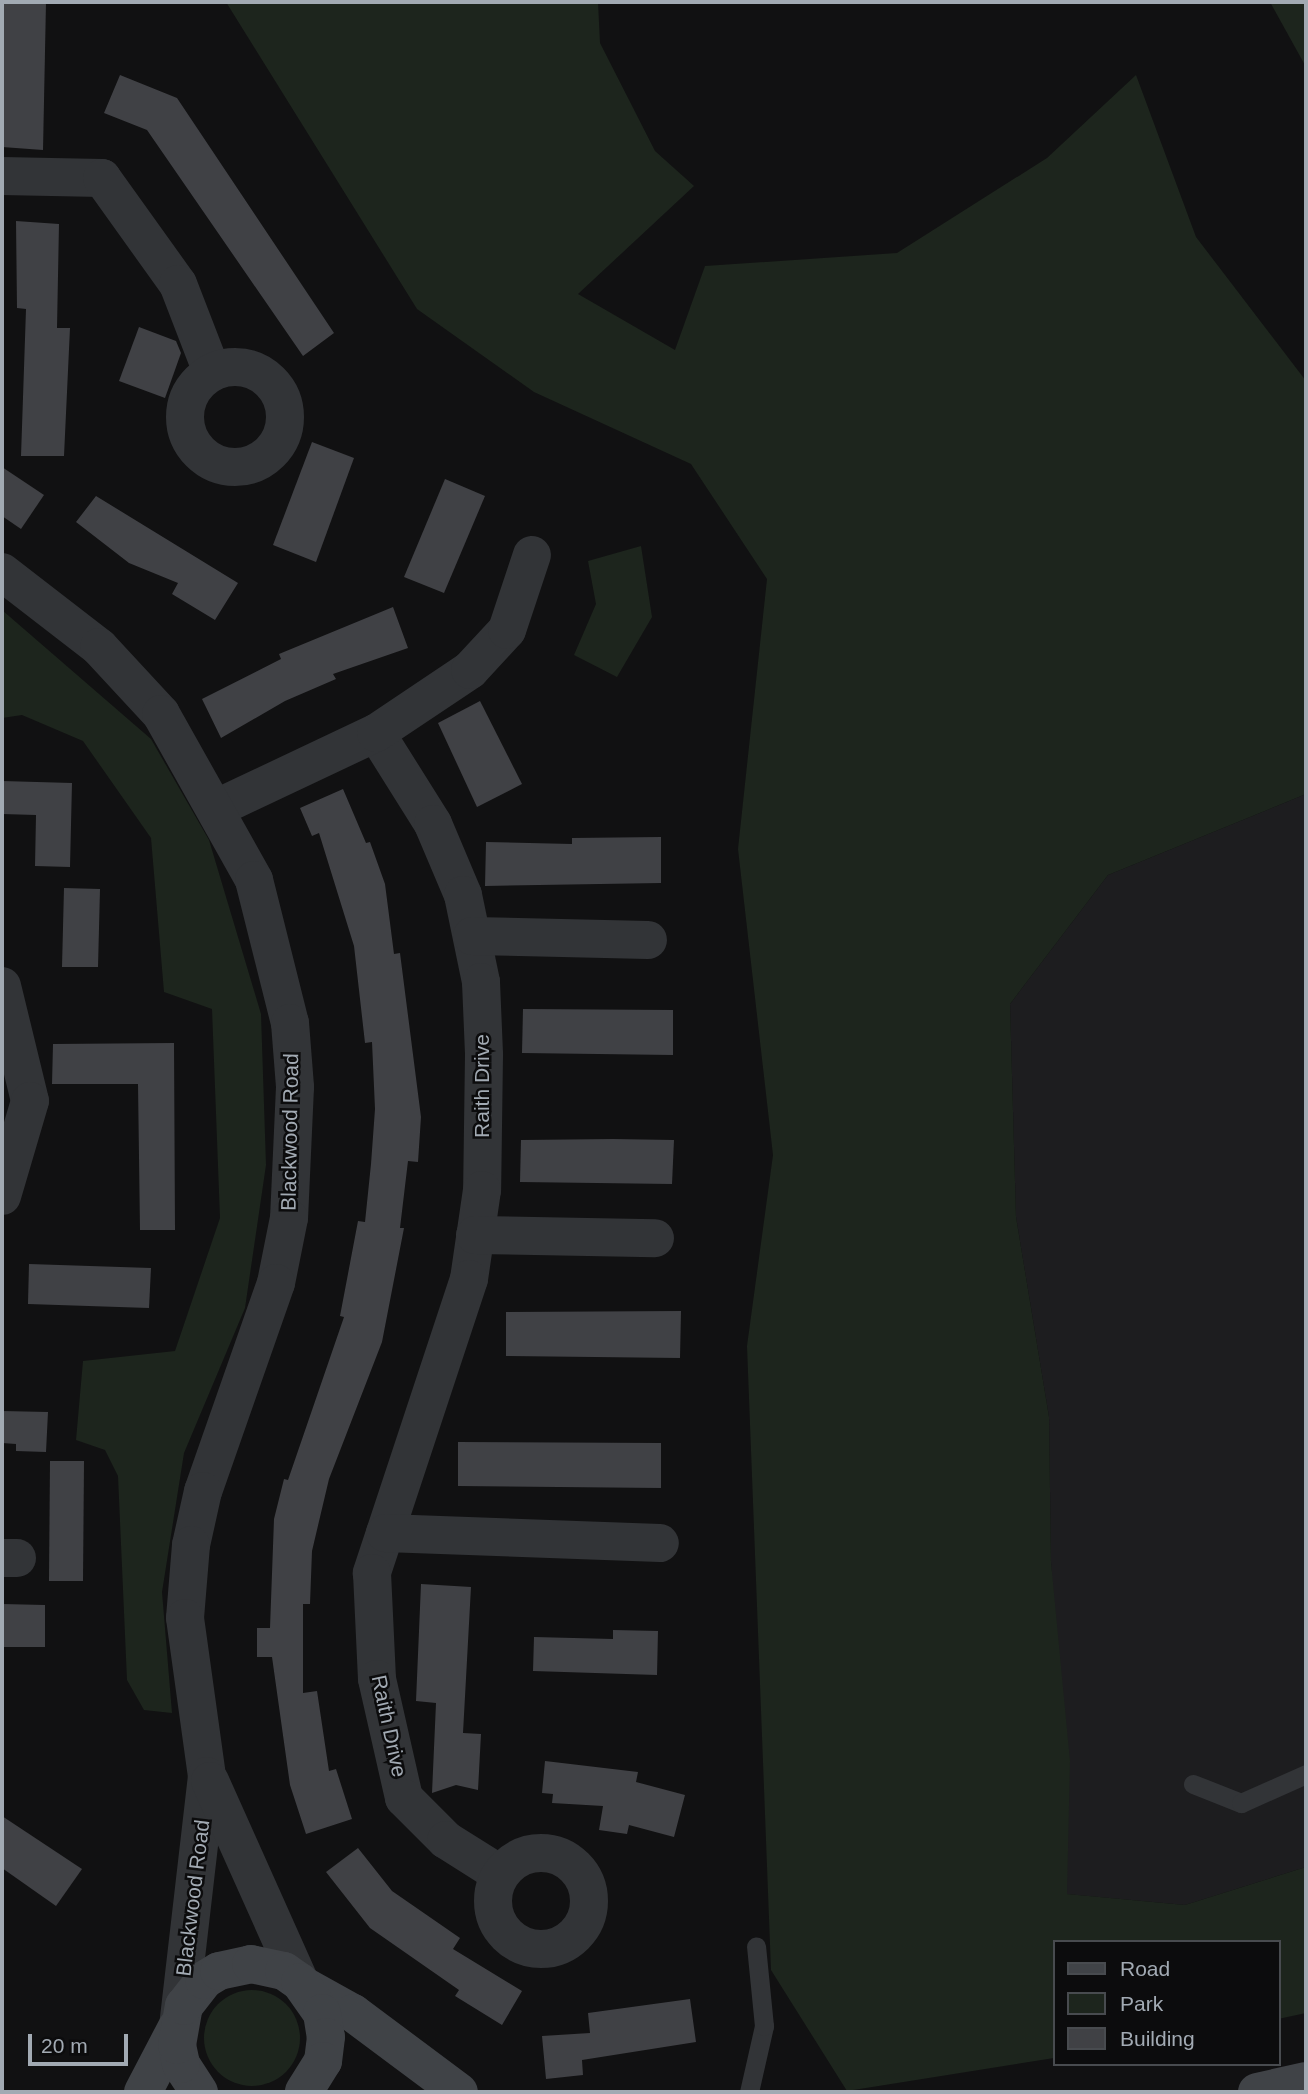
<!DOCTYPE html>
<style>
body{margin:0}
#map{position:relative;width:1308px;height:2094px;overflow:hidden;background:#111112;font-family:Arial,sans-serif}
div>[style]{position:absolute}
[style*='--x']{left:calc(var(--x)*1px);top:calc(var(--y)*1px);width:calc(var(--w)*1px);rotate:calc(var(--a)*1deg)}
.built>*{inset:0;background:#1d1d1f}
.green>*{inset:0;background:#1d251d}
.round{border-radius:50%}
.building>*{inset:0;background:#404145}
.service>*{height:19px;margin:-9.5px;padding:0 9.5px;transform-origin:9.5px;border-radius:9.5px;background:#323437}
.minor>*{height:38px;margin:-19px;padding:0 19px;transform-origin:19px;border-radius:19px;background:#323437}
.minor>.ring{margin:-19px;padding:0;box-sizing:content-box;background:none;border:38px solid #323437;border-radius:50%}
.tertiary>*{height:38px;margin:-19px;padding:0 19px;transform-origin:19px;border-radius:19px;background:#323437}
.secondary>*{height:38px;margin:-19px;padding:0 19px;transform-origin:19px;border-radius:19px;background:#404347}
span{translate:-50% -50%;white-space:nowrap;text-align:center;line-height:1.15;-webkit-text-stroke:5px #0c0c0d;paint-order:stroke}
.street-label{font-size:21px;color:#a2aab3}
.frame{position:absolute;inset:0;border:4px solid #a2aab3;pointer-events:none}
.legend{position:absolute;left:1053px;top:1940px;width:228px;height:126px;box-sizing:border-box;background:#0c0c0d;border:2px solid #484b4f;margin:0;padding:9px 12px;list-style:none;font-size:21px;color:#a2aab3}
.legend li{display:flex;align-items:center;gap:14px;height:35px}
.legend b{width:35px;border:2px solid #484b4f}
.scale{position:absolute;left:28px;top:2034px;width:100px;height:32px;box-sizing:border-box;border:4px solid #a2aab3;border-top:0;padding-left:9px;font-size:21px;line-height:24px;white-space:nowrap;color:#a2aab3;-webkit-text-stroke:5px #0c0c0d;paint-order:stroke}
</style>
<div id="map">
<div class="built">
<div style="clip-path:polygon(1306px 794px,1306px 1867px,1185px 1905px,1066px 1894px,1051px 1562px,1049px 1417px,1016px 1217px,1010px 1004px,1108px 875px)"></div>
</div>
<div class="green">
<div style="clip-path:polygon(226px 2px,598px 2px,600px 43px,655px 151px,694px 186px,578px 294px,675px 350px,705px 266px,897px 253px,1047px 158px,1136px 75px,1196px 237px,1306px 381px,1306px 794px,1108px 875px,1010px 1004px,1016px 1217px,1049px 1417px,1051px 1562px,1070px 1761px,1067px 1894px,1185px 1905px,1306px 1867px,1306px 2013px,1278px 2019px,1278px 1942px,1054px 1942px,1054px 2058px,847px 2091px,771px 1970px,747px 1346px,773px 1155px,738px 849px,767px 579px,691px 464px,534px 392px,417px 309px)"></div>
<div style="clip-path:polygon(1270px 2px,1306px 2px,1306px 67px)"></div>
<div style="clip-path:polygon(641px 546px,652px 617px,617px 677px,574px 655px,596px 604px,588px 561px)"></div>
<div style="clip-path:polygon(2px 610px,151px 739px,209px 840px,261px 1014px,266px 1165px,245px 1308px,184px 1453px,162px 1592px,172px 1713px,144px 1710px,127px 1680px,118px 1476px,105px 1450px,76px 1440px,83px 1361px,175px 1351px,220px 1218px,212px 1009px,164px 992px,151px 838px,83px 741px,22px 715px,2px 718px)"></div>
<div class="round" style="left:204px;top:1990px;width:96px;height:96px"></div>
</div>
<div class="building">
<div style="clip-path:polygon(2px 2px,46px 2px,43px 150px,2px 147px)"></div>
<div style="clip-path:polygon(120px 75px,177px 98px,334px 333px,303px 356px,147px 130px,104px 113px)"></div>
<div style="clip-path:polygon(16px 221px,59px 224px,57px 328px,70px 328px,64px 456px,21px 456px,26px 309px,17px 308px)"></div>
<div style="clip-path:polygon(139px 327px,176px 341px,181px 353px,165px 398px,119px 381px)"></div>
<div style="clip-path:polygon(312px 442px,354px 458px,316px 562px,273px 545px)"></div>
<div style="clip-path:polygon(2px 467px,44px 495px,21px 529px,2px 516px)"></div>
<div style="clip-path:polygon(445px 479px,485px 496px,444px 593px,404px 577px)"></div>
<div style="clip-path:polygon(96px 496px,238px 583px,215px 620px,172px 594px,178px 583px,129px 563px,76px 522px)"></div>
<div style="clip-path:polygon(393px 607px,408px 648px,333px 674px,336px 679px,285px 701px,221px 738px,202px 699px,281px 659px,279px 654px)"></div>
<div style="clip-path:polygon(480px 701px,522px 784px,477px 807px,438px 723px)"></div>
<div style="clip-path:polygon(2px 781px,72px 783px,70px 867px,35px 866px,36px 815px,2px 814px)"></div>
<div style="clip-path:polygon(343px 789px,366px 843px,370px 842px,385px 884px,394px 954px,400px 953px,421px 1117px,418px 1162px,408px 1161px,400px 1228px,404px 1228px,382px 1342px,329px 1479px,312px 1551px,310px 1604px,303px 1604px,303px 1693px,317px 1691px,329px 1771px,336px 1769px,352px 1819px,306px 1834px,290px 1785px,272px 1657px,257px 1657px,257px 1628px,270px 1628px,274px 1519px,284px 1479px,288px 1480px,344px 1317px,340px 1316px,358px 1221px,365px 1222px,371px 1164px,375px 1109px,372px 1042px,365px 1043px,354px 946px,319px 833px,312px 836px,300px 808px)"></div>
<div style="clip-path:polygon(661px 837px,661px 883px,485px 886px,486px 842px,572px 844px,572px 838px)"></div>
<div style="clip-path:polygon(64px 888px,100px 889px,98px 967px,62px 967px)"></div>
<div style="clip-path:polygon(523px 1009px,673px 1010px,673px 1055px,522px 1053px)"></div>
<div style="clip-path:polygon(174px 1043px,175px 1230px,140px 1230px,138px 1084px,52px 1084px,53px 1044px)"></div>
<div style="clip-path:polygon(613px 1139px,674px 1140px,672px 1184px,520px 1182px,521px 1140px)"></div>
<div style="clip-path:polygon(29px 1264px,151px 1268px,149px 1308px,28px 1304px)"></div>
<div style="clip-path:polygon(681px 1311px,680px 1358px,506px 1356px,506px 1312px)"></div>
<div style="clip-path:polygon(2px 1411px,48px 1412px,46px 1452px,16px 1451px,16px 1444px,2px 1443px)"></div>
<div style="clip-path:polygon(458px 1442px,661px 1443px,661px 1488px,458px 1486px)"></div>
<div style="clip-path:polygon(50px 1461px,84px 1461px,83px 1581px,49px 1581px)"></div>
<div style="clip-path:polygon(421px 1584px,471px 1587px,463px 1733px,481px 1734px,478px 1790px,456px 1785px,432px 1793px,436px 1703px,416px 1701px)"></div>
<div style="clip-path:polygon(2px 1604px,45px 1605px,45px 1647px,2px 1647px)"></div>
<div style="clip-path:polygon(613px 1630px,658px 1631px,657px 1675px,533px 1671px,534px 1637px,613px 1639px)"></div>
<div style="clip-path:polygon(545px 1761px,638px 1772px,636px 1782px,685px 1795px,674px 1837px,629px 1825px,627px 1834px,599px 1830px,603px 1806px,552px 1803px,553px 1794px,542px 1793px)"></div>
<div style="clip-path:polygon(2px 1816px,82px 1869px,56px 1906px,2px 1868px)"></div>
<div style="clip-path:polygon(358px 1848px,392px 1891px,460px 1938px,453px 1949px,522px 1991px,502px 2025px,455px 1996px,459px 1990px,370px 1928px,326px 1872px)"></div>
<div style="clip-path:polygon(690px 1999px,696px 2042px,582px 2060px,583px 2075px,546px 2079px,542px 2036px,590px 2033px,588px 2013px)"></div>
</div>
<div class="service">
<div style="--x:1193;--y:1784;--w:52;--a:21.6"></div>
<div style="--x:1241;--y:1803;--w:71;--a:-24"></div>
<div style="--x:749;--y:2092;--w:68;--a:-77.2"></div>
<div style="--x:764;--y:2026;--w:80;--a:-95.7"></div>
</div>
<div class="minor">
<div style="--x:2;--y:176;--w:100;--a:1.1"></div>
<div style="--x:102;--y:178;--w:130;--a:54.4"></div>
<div style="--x:178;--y:284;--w:94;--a:68.9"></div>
<div class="ring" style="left:185px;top:367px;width:62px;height:62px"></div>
<div style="--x:376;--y:733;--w:107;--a:57.9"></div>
<div style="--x:433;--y:824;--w:77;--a:67.1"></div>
<div style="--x:463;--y:895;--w:89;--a:78.3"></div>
<div style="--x:481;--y:982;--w:73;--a:87.6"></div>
<div style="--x:484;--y:1055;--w:135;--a:90.8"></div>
<div style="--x:482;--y:1190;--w:90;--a:98.3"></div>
<div style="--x:469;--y:1279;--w:310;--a:108.3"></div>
<div style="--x:372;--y:1573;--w:106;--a:87.3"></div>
<div style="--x:377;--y:1679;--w:122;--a:77.2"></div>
<div style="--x:404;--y:1798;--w:59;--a:45"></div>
<div style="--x:446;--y:1840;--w:64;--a:32.2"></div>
<div style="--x:217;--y:808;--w:176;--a:-25.3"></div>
<div style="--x:376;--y:733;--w:113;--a:-33.8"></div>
<div style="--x:470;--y:670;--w:54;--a:-47.2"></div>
<div style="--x:507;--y:630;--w:79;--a:-71.6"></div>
<div style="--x:472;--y:936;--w:176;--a:1.3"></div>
<div style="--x:2;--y:986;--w:118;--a:76.3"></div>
<div style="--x:30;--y:1101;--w:99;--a:106.4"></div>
<div style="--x:475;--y:1235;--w:180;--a:1"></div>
<div style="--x:385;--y:1533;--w:275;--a:2.1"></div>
<div style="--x:2;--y:1558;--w:15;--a:0"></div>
<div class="ring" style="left:493px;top:1853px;width:58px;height:58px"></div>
</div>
<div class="tertiary">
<div style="--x:2;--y:572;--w:123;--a:37.7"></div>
<div style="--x:99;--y:647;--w:91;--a:47.2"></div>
<div style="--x:161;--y:714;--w:190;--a:60.7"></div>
<div style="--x:254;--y:880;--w:147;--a:75.9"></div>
<div style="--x:290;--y:1023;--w:64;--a:85.5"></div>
<div style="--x:295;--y:1087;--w:131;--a:92.6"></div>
<div style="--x:289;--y:1218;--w:66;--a:101.3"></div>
<div style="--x:276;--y:1283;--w:220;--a:109.3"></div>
<div style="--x:203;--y:1491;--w:55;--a:102.5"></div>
<div style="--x:191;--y:1545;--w:73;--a:94.7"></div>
<div style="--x:185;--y:1618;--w:160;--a:82.1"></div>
<div style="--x:207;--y:1776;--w:245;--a:96.6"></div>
<div style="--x:210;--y:1781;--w:220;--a:65.9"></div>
</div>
<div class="secondary">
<div style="--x:304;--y:1986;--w:56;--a:28.9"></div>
<div style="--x:353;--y:2013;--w:132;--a:36.7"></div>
<div style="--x:143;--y:2092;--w:73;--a:-62.4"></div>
<div style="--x:199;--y:2092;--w:33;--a:-123"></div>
<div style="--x:181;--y:2064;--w:19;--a:-102"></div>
<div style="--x:177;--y:2045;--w:40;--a:-80"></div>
<div style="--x:184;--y:2006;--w:33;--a:-52"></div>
<div style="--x:204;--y:1980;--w:17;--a:-31"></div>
<div style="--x:219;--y:1971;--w:33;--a:-12"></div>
<div style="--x:251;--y:1964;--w:34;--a:12"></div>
<div style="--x:284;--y:1971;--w:19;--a:35"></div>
<div style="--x:300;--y:1982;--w:38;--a:55"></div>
<div style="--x:322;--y:2013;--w:24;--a:81"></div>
<div style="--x:326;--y:2037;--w:24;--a:97"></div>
<div style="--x:323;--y:2061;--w:36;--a:122"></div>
<div style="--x:1257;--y:2092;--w:50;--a:-12.7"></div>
</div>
<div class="street-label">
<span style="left:482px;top:1086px;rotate:-90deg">Raith Drive</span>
<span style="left:290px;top:1132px;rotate:-89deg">Blackwood Road</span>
<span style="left:389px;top:1726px;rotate:78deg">Raith Drive</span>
<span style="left:193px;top:1898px;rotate:-83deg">Blackwood Road</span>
</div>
<div class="frame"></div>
<ul class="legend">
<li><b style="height:9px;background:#404347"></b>Road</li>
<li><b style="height:19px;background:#1d251d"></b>Park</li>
<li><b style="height:19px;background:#404145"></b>Building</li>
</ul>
<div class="scale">20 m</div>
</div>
